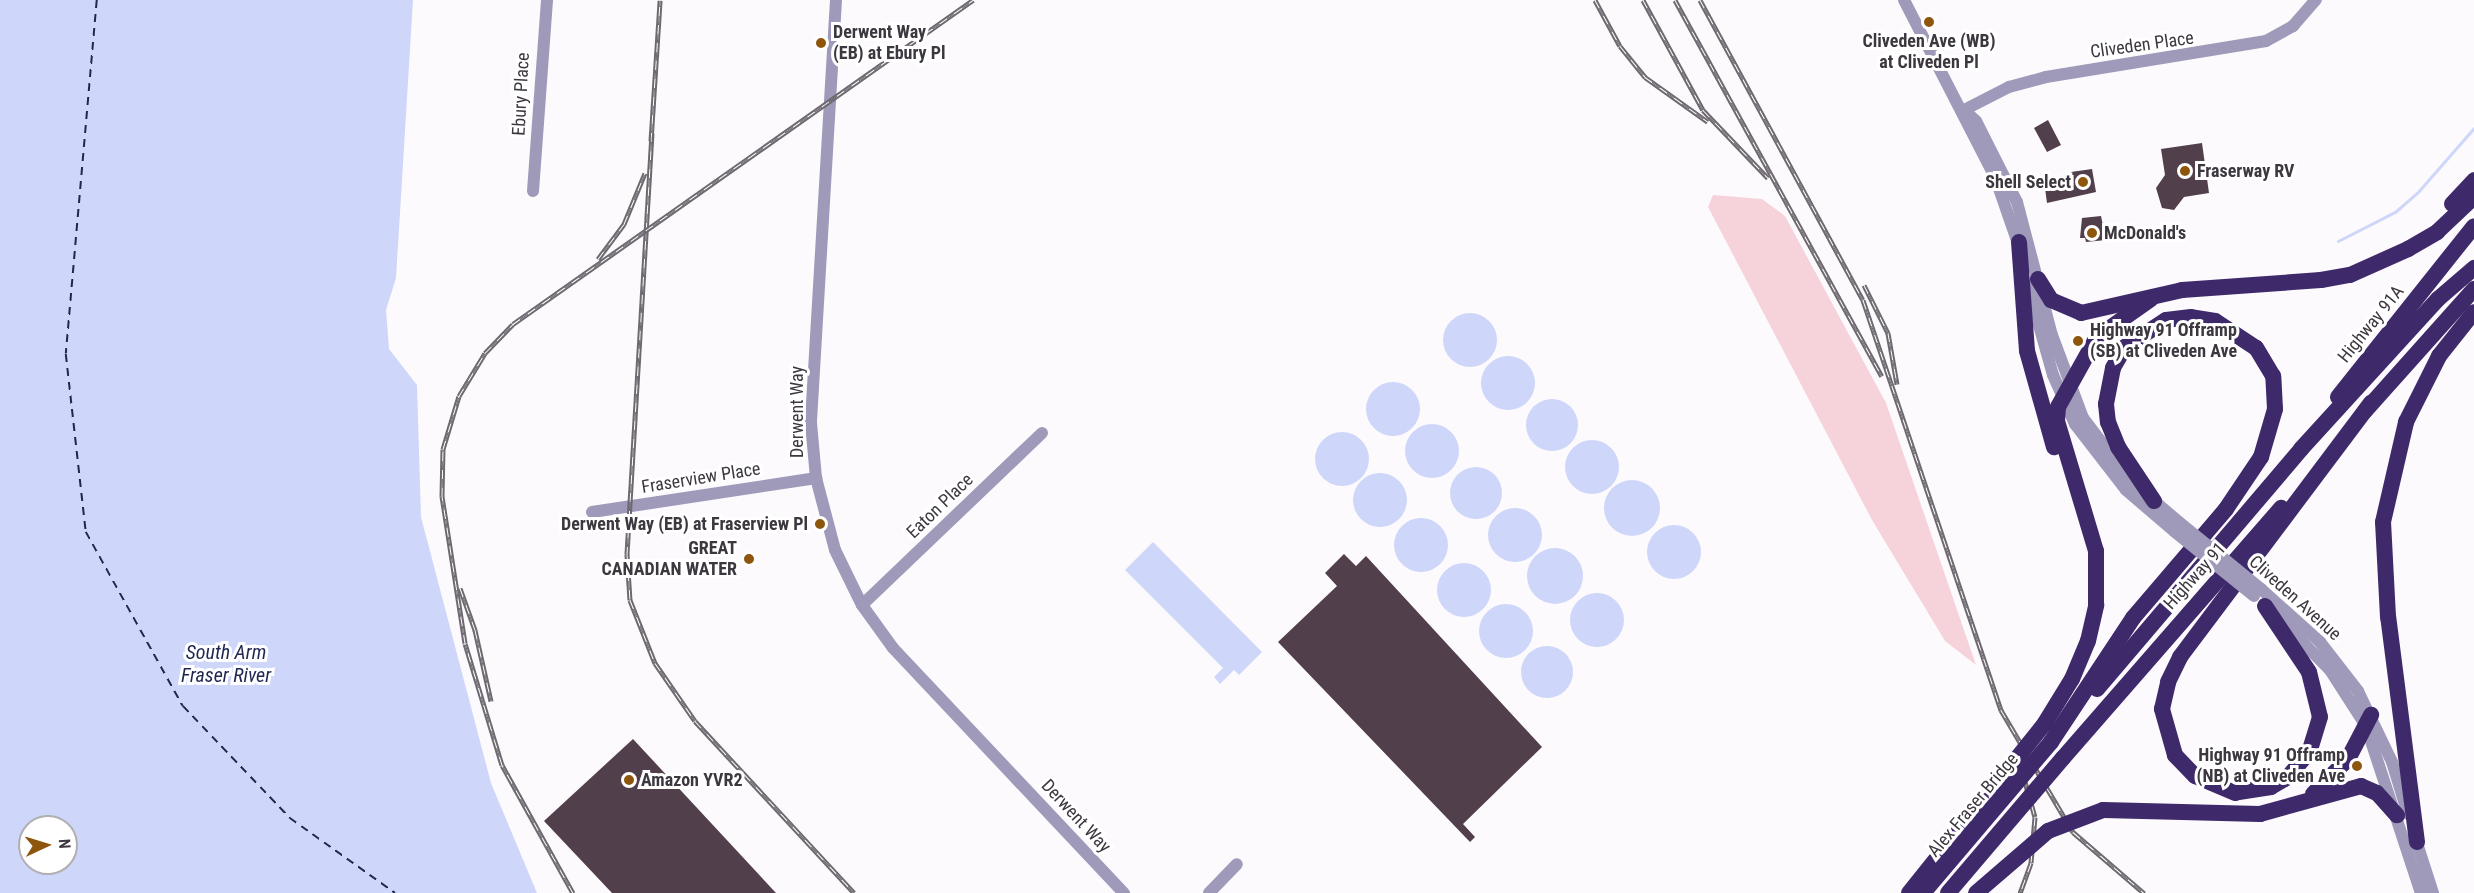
<!DOCTYPE html>
<style>
body{margin:0}
#map{position:relative;width:2474px;height:893px;overflow:hidden;background:#fdfafe;font-family:"Roboto Condensed",sans-serif}
div>[style]{position:absolute}
[style*='--x']{left:calc(var(--x)*1px);top:calc(var(--y)*1px);width:calc(var(--w)*1px);rotate:calc(var(--a)*1deg)}
.green>*{inset:0;background:#f6d2db}
.water>*{inset:0;background:#ced7f9}
.round{border-radius:50%}
.stream>*{height:3px;margin:-1.5px;padding:0 1.5px;transform-origin:1.5px;border-radius:1.5px;background:#ced7f9}
.ferry>*{height:1.5px;margin-top:-0.75px;transform-origin:0;background:repeating-linear-gradient(90deg,#1f2751 0 8px,transparent 0 14px)}
.building>*{inset:0;background:#513f4c}
.minor>*{height:12px;margin:-6px;padding:0 6px;transform-origin:6px;border-radius:6px;background:#9f99ba}
.highway>*{height:16px;margin:-8px;padding:0 8px;transform-origin:8px;border-radius:8px;background:#3e2a6b}
.rail>*{height:5px;margin-top:-2.5px;transform-origin:0;background:repeating-linear-gradient(90deg,#fff 0 9px,#6e6970 0 18px);box-sizing:border-box;border-block:2px solid #6e6970}
.minor-bridge>*{height:12px;margin:-6px;padding:0 6px;transform-origin:6px;border-radius:6px;background:#9f99ba}
.highway-bridge>*{height:16px;margin:-8px;padding:0 8px;transform-origin:8px;border-radius:8px;background:#3e2a6b}
.dots>*{width:16px;height:16px;translate:-50% -50%;box-sizing:border-box;border:3px solid #fff;border-radius:50%}
span{translate:-50% -50%;white-space:nowrap;text-align:center;line-height:1.15;-webkit-text-stroke:6px #fff;paint-order:stroke}
.poi-label{font-size:18px;color:#3d373f;font-weight:700}
.left{translate:0 -50%;text-align:left}
.right{translate:-100% -50%;text-align:right}
.street-label{font-size:18px;color:#3d373f}
.water-label{font-size:20px;color:#1f2751;font-style:italic}
.north{position:absolute;left:18px;top:815px;width:60px;height:60px;box-sizing:border-box;background:#fff;border:2px solid #b1afb2;border-radius:50%;rotate:86deg;font-size:16px;font-weight:700;line-height:24px;text-align:center;color:#3d373f}
.north::after{content:'';display:block;margin:auto;width:21px;height:27px;background:#8e560d;clip-path:polygon(50% 0,100% 100%,50% 72%,0 100%)}
</style>
<div id="map">
<div class="green">
<div style="clip-path:polygon(1713px 195px,1762px 199px,1785px 216px,1886px 403px,1976px 665px,1945px 641px,1872px 520px,1708px 207px)"></div>
</div>
<div class="water">
<div style="clip-path:polygon(evenodd,0 0,413px 0,396px 278px,386px 310px,389px 349px,417px 385px,421px 517px,491px 783px,537px 893px,0 893px,0 0,30px 827px,66px 827px,66px 863px,30px 863px,30px 827px)"></div>
<div class="round" style="left:1443px;top:313px;width:54px;height:54px"></div>
<div class="round" style="left:1481px;top:356px;width:54px;height:54px"></div>
<div class="round" style="left:1366px;top:382px;width:54px;height:54px"></div>
<div class="round" style="left:1526px;top:399px;width:52px;height:52px"></div>
<div class="round" style="left:1405px;top:424px;width:54px;height:54px"></div>
<div class="round" style="left:1315px;top:432px;width:54px;height:54px"></div>
<div class="round" style="left:1565px;top:440px;width:54px;height:54px"></div>
<div class="round" style="left:1450px;top:467px;width:52px;height:52px"></div>
<div class="round" style="left:1353px;top:473px;width:54px;height:54px"></div>
<div class="round" style="left:1604px;top:480px;width:56px;height:56px"></div>
<div class="round" style="left:1488px;top:508px;width:54px;height:54px"></div>
<div class="round" style="left:1394px;top:518px;width:54px;height:54px"></div>
<div class="round" style="left:1647px;top:525px;width:54px;height:54px"></div>
<div style="clip-path:polygon(1153px 542px,1262px 652px,1239px 675px,1234px 670px,1220px 684px,1214px 677px,1223px 668px,1125px 570px)"></div>
<div class="round" style="left:1527px;top:548px;width:56px;height:56px"></div>
<div class="round" style="left:1437px;top:563px;width:54px;height:54px"></div>
<div class="round" style="left:1570px;top:593px;width:54px;height:54px"></div>
<div class="round" style="left:1479px;top:604px;width:54px;height:54px"></div>
<div class="round" style="left:1521px;top:646px;width:52px;height:52px"></div>
</div>
<div class="stream">
<div style="--x:2338;--y:241;--w:64;--a:-27"></div>
<div style="--x:2395;--y:212;--w:29;--a:-41"></div>
<div style="--x:2417;--y:193;--w:86;--a:-48.8"></div>
</div>
<div class="ferry">
<div style="--x:97;--y:0;--w:355;--a:95"></div>
<div style="--x:66;--y:354;--w:179;--a:83.6"></div>
<div style="--x:86;--y:532;--w:199;--a:60.9"></div>
<div style="--x:183;--y:706;--w:155;--a:46.3"></div>
<div style="--x:290;--y:818;--w:129;--a:35.5"></div>
</div>
<div class="building">
<div style="clip-path:polygon(2048px 120px,2061px 145px,2047px 152px,2034px 128px)"></div>
<div style="clip-path:polygon(2202px 143px,2209px 193px,2184px 197px,2174px 210px,2162px 208px,2156px 188px,2165px 175px,2161px 149px)"></div>
<div style="clip-path:polygon(2092px 169px,2096px 192px,2047px 203px,2045px 188px,2073px 184px,2071px 172px)"></div>
<div style="clip-path:polygon(2101px 216px,2106px 240px,2086px 242px,2085px 238px,2080px 238px,2082px 218px)"></div>
<div style="clip-path:polygon(1344px 554px,1356px 566px,1366px 556px,1542px 747px,1463px 824px,1475px 837px,1470px 842px,1278px 642px,1337px 586px,1325px 573px)"></div>
<div style="clip-path:polygon(633px 739px,776px 893px,612px 893px,544px 821px)"></div>
</div>
<div class="minor">
<div style="--x:836;--y:0;--w:424;--a:93.4"></div>
<div style="--x:811;--y:423;--w:55;--a:84.8"></div>
<div style="--x:816;--y:478;--w:74;--a:75.2"></div>
<div style="--x:835;--y:550;--w:61;--a:63.9"></div>
<div style="--x:862;--y:605;--w:53;--a:54.2"></div>
<div style="--x:893;--y:648;--w:337;--a:46.7"></div>
<div style="--x:1904;--y:0;--w:199;--a:62.8"></div>
<div style="--x:1995;--y:177;--w:76;--a:70.9"></div>
<div style="--x:1964;--y:110;--w:16;--a:43"></div>
<div style="--x:1976;--y:121;--w:91;--a:63.2"></div>
<div style="--x:2017;--y:202;--w:138;--a:75.3"></div>
<div style="--x:2052;--y:335;--w:89;--a:69.5"></div>
<div style="--x:2083;--y:418;--w:81;--a:52.6"></div>
<div style="--x:2132;--y:482;--w:63;--a:40.5"></div>
<div style="--x:1964;--y:110;--w:51;--a:-27.1"></div>
<div style="--x:2009;--y:87;--w:38;--a:-15"></div>
<div style="--x:2046;--y:77;--w:223;--a:-9.3"></div>
<div style="--x:2266;--y:41;--w:31;--a:-29"></div>
<div style="--x:2293;--y:26;--w:35;--a:-49"></div>
<div style="--x:533;--y:191;--w:192;--a:-85.8"></div>
<div style="--x:2028;--y:286;--w:92;--a:74.3"></div>
<div style="--x:2053;--y:375;--w:54;--a:65.8"></div>
<div style="--x:2075;--y:424;--w:83;--a:52.3"></div>
<div style="--x:2126;--y:490;--w:63;--a:40.5"></div>
<div style="--x:592;--y:512;--w:227;--a:-8.6"></div>
<div style="--x:2261;--y:589;--w:79;--a:41.9"></div>
<div style="--x:2320;--y:642;--w:62;--a:52.2"></div>
<div style="--x:2358;--y:691;--w:79;--a:64.4"></div>
<div style="--x:2392;--y:762;--w:54;--a:72.9"></div>
<div style="--x:862;--y:605;--w:249;--a:-43.7"></div>
<div style="--x:2277;--y:616;--w:76;--a:45.5"></div>
<div style="--x:2330;--y:670;--w:67;--a:57.3"></div>
<div style="--x:2366;--y:726;--w:176;--a:71.8"></div>
<div style="--x:2415;--y:837;--w:59;--a:72.2"></div>
<div style="--x:1209;--y:893;--w:40;--a:-46"></div>
</div>
<div class="highway">
<div style="--x:2452;--y:204;--w:33;--a:-47"></div>
<div style="--x:2019;--y:242;--w:109;--a:85.8"></div>
<div style="--x:2027;--y:351;--w:100;--a:74.3"></div>
<div style="--x:2038;--y:279;--w:25;--a:58"></div>
<div style="--x:2051;--y:300;--w:33;--a:23"></div>
<div style="--x:2081;--y:313;--w:104;--a:-12.8"></div>
<div style="--x:2182;--y:290;--w:139;--a:-4.1"></div>
<div style="--x:2321;--y:280;--w:29;--a:-10"></div>
<div style="--x:2350;--y:275;--w:64;--a:-24.1"></div>
<div style="--x:2408;--y:249;--w:34;--a:-30"></div>
<div style="--x:2437;--y:232;--w:51;--a:-43.4"></div>
<div style="--x:2338;--y:397;--w:218;--a:-51.5"></div>
<div style="--x:2365;--y:411;--w:164;--a:-48.2"></div>
<div style="--x:2265;--y:606;--w:79;--a:56.3"></div>
<div style="--x:2309;--y:672;--w:46;--a:76.3"></div>
<div style="--x:2320;--y:717;--w:37;--a:107"></div>
<div style="--x:2309;--y:752;--w:33;--a:130"></div>
<div style="--x:2288;--y:777;--w:20;--a:150"></div>
<div style="--x:2271;--y:787;--w:36;--a:171"></div>
<div style="--x:2235;--y:793;--w:43;--a:-157"></div>
<div style="--x:2195;--y:776;--w:29;--a:-134"></div>
<div style="--x:2175;--y:755;--w:48;--a:-105.8"></div>
<div style="--x:2162;--y:709;--w:28;--a:-77"></div>
<div style="--x:2168;--y:682;--w:28;--a:-64"></div>
<div style="--x:2180;--y:657;--w:318;--a:-53.1"></div>
<div style="--x:2097;--y:689;--w:315;--a:-49.6"></div>
<div style="--x:2301;--y:449;--w:203;--a:-47.6"></div>
<div style="--x:2438;--y:299;--w:48;--a:-40.7"></div>
<div style="--x:2045;--y:723;--w:52;--a:-58.5"></div>
<div style="--x:2072;--y:679;--w:41;--a:-67.2"></div>
<div style="--x:2088;--y:641;--w:37;--a:-77"></div>
<div style="--x:2096;--y:605;--w:54;--a:-90"></div>
<div style="--x:2096;--y:551;--w:136;--a:-106.7"></div>
<div style="--x:2057;--y:421;--w:14;--a:-86"></div>
<div style="--x:2058;--y:407;--w:80;--a:-60.9"></div>
<div style="--x:2097;--y:337;--w:66;--a:-35.1"></div>
<div style="--x:2051;--y:742;--w:149;--a:-56.5"></div>
<div style="--x:2133;--y:618;--w:143;--a:-49.5"></div>
<div style="--x:2226;--y:509;--w:63;--a:-56.1"></div>
<div style="--x:2261;--y:457;--w:50;--a:-73.7"></div>
<div style="--x:2275;--y:409;--w:33;--a:-93"></div>
<div style="--x:2273;--y:376;--w:33;--a:-121"></div>
<div style="--x:2256;--y:348;--w:49;--a:-146.6"></div>
<div style="--x:2215;--y:321;--w:24;--a:-171"></div>
<div style="--x:2191;--y:317;--w:25;--a:173"></div>
<div style="--x:2166;--y:320;--w:49;--a:146.6"></div>
<div style="--x:2125;--y:347;--w:24;--a:120"></div>
<div style="--x:2113;--y:368;--w:37;--a:101"></div>
<div style="--x:2106;--y:404;--w:18;--a:84"></div>
<div style="--x:2108;--y:422;--w:27;--a:68"></div>
<div style="--x:2118;--y:447;--w:65;--a:56.3"></div>
<div style="--x:2063;--y:758;--w:332;--a:-48.9"></div>
<div style="--x:2313;--y:794;--w:49;--a:-45"></div>
<div style="--x:2348;--y:759;--w:50;--a:-62.4"></div>
<div style="--x:2103;--y:810;--w:157;--a:1.5"></div>
<div style="--x:2260;--y:814;--w:105;--a:-15.5"></div>
<div style="--x:2361;--y:786;--w:17;--a:24"></div>
<div style="--x:2377;--y:793;--w:30;--a:48"></div>
<div style="--x:2417;--y:842;--w:227;--a:-97.3"></div>
<div style="--x:2388;--y:617;--w:95;--a:-93"></div>
<div style="--x:2383;--y:522;--w:103;--a:-77"></div>
<div style="--x:2406;--y:422;--w:74;--a:-63.4"></div>
<div style="--x:2439;--y:356;--w:56;--a:-51.5"></div>
</div>
<div class="rail">
<div style="--x:1595;--y:0;--w:52;--a:61.5"></div>
<div style="--x:1620;--y:46;--w:40;--a:51"></div>
<div style="--x:1645;--y:77;--w:77;--a:35.5"></div>
<div style="--x:1643;--y:0;--w:125;--a:61.4"></div>
<div style="--x:1703;--y:110;--w:94;--a:46.3"></div>
<div style="--x:1675;--y:0;--w:429;--a:61.2"></div>
<div style="--x:1700;--y:0;--w:341;--a:61.5"></div>
<div style="--x:1863;--y:300;--w:433;--a:71.4"></div>
<div style="--x:2001;--y:710;--w:142;--a:59.5"></div>
<div style="--x:2073;--y:832;--w:94;--a:40.7"></div>
<div style="--x:652;--y:133;--w:422;--a:93.4"></div>
<div style="--x:627;--y:554;--w:46;--a:86.3"></div>
<div style="--x:630;--y:600;--w:68;--a:68.4"></div>
<div style="--x:655;--y:663;--w:70;--a:55.4"></div>
<div style="--x:695;--y:721;--w:234;--a:47.2"></div>
<div style="--x:651;--y:141;--w:141;--a:-86.3"></div>
<div style="--x:598;--y:259;--w:44;--a:-53.4"></div>
<div style="--x:624;--y:224;--w:55;--a:-67.6"></div>
<div style="--x:1864;--y:285;--w:54;--a:63.4"></div>
<div style="--x:1888;--y:333;--w:52;--a:80"></div>
<div style="--x:460;--y:588;--w:45;--a:70.3"></div>
<div style="--x:475;--y:630;--w:73;--a:77.3"></div>
<div style="--x:2017;--y:753;--w:66;--a:74.3"></div>
<div style="--x:2035;--y:817;--w:46;--a:95"></div>
<div style="--x:2031;--y:863;--w:32;--a:110"></div>
<div style="--x:573;--y:893;--w:146;--a:-119"></div>
<div style="--x:502;--y:765;--w:127;--a:-106.9"></div>
<div style="--x:465;--y:643;--w:149;--a:-98.9"></div>
<div style="--x:442;--y:496;--w:47;--a:-88.8"></div>
<div style="--x:443;--y:449;--w:55;--a:-73.2"></div>
<div style="--x:459;--y:396;--w:50;--a:-58.8"></div>
<div style="--x:485;--y:353;--w:40;--a:-46"></div>
<div style="--x:513;--y:324;--w:563;--a:-35.16"></div>
</div>
<div class="minor-bridge">
<div style="--x:2180;--y:523;--w:104;--a:39.2"></div>
<div style="--x:2174;--y:531;--w:103;--a:39.1"></div>
</div>
<div class="highway-bridge">
<div style="--x:1909;--y:893;--w:218;--a:-51.3"></div>
<div style="--x:1923;--y:893;--w:198;--a:-49.7"></div>
<div style="--x:1948;--y:893;--w:177;--a:-49.6"></div>
<div style="--x:1976;--y:893;--w:95;--a:-40.7"></div>
<div style="--x:2048;--y:831;--w:59;--a:-20.9"></div>
</div>
<div class="dots">
<div style="left:1929px;top:22px;background:#8e560d"></div>
<div style="left:821px;top:43px;background:#8e560d"></div>
<div style="left:2185px;top:171px;background:#8e560d"></div>
<div style="left:2083px;top:182px;background:#8e560d"></div>
<div style="left:2092px;top:233px;background:#8e560d"></div>
<div style="left:2078px;top:341px;background:#8e560d"></div>
<div style="left:820px;top:524px;background:#8e560d"></div>
<div style="left:749px;top:559px;background:#8e560d"></div>
<div style="left:2357px;top:766px;background:#8e560d"></div>
<div style="left:629px;top:780px;background:#8e560d"></div>
</div>
<div class="poi-label">
<span class="left" style="left:833px;top:43px">Derwent Way<br>(EB) at Ebury Pl</span>
<span style="left:1929px;top:52px">Cliveden Ave (WB)<br>at Cliveden Pl</span>
<span class="left" style="left:2197px;top:171px">Fraserway RV</span>
<span class="right" style="left:2071px;top:182px">Shell Select</span>
<span class="left" style="left:2104px;top:233px">McDonald's</span>
<span class="left" style="left:2090px;top:341px">Highway 91 Offramp<br>(SB) at Cliveden Ave</span>
<span class="right" style="left:808px;top:524px">Derwent Way (EB) at Fraserview Pl</span>
<span class="right" style="left:737px;top:559px">GREAT<br>CANADIAN WATER</span>
<span class="right" style="left:2345px;top:766px">Highway 91 Offramp<br>(NB) at Cliveden Ave</span>
<span class="left" style="left:641px;top:780px">Amazon YVR2</span>
</div>
<div class="street-label">
<span style="left:2142px;top:45px;rotate:-8deg">Cliveden Place</span>
<span style="left:521px;top:94px;rotate:-87deg">Ebury Place</span>
<span style="left:2371px;top:324px;rotate:-51deg">Highway 91A</span>
<span style="left:797px;top:412px;rotate:-90deg">Derwent Way</span>
<span style="left:701px;top:478px;rotate:-9deg">Fraserview Place</span>
<span style="left:940px;top:506px;rotate:-44deg">Eaton Place</span>
<span style="left:2195px;top:576px;rotate:-48deg">Highway 91</span>
<span style="left:2295px;top:598px;rotate:42deg">Cliveden Avenue</span>
<span style="left:1973px;top:805px;rotate:-50deg">Alex Fraser Bridge</span>
<span style="left:1076px;top:816px;rotate:47deg">Derwent Way</span>
</div>
<div class="water-label">
<span style="left:226px;top:664px">South Arm<br>Fraser River</span>
</div>
<div class="north">N</div>
</div>
